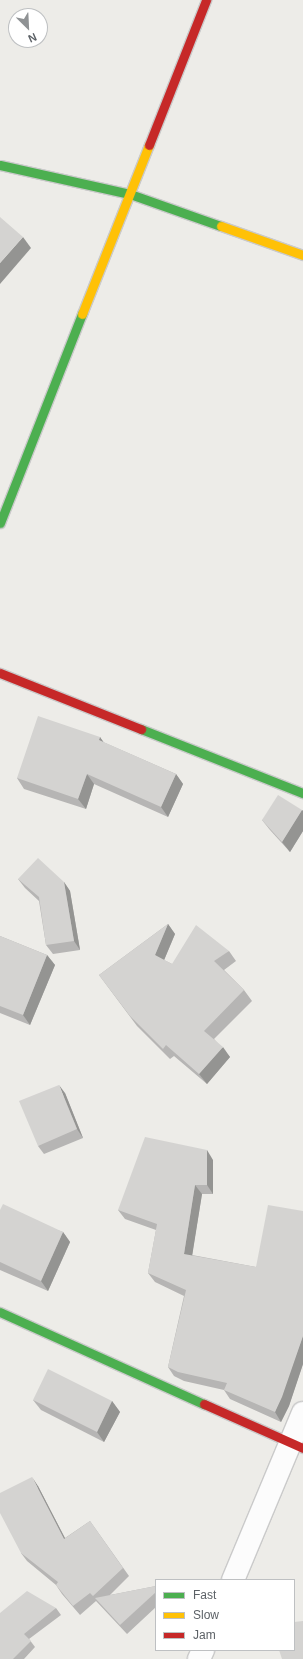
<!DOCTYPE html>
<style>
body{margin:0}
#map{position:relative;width:303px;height:1659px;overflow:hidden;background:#edece8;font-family:Helvetica,sans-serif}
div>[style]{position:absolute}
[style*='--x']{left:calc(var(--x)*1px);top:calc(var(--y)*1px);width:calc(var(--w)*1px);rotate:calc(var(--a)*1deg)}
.roads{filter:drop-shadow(1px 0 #cacaca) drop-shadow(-1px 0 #cacaca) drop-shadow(0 1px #cacaca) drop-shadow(0 -1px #cacaca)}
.street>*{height:22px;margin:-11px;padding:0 11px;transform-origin:11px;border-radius:11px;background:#fcfcfc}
.fast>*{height:9px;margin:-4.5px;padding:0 4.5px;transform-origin:4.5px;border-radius:4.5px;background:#4caf50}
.slow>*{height:9px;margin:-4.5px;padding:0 4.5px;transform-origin:4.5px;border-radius:4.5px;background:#ffc107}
.jam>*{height:9px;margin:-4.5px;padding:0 4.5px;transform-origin:4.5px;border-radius:4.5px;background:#c62828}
.wall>*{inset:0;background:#b6b5b4}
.shaded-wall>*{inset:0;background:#949492}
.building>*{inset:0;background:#d4d3d1}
span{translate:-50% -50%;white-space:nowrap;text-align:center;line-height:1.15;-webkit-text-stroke:4px #fff;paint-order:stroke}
.legend{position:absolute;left:155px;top:1579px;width:140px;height:72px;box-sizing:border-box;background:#fff;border:1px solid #bec0c2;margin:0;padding:5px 7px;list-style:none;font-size:12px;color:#5c6166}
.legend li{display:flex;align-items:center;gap:8px;height:20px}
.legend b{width:20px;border:1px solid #bec0c2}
.north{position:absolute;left:8px;top:8px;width:40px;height:40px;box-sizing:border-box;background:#fff;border:1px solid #bec0c2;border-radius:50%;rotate:156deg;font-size:11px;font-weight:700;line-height:16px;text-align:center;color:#5c6166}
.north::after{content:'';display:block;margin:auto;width:14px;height:18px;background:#8f9294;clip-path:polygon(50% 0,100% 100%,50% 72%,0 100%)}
</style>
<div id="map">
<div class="roads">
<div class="street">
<div style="--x:233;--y:1580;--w:181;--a:-67.3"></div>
<div style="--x:199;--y:1659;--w:10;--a:-66"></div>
</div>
<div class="fast">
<div style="--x:0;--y:165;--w:133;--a:12.6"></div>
<div style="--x:130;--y:194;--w:96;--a:19.4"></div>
<div style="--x:0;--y:523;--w:225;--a:-68.6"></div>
<div style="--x:141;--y:729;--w:174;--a:21.6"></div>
<div style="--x:0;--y:1312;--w:224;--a:24.3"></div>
</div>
<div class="slow">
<div style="--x:221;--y:226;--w:87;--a:19.5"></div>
<div style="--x:82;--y:314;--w:182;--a:-68.4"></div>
</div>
<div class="jam">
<div style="--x:149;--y:145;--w:156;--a:-68.5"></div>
<div style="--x:0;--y:673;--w:152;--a:21.7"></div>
<div style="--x:204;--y:1404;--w:108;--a:24"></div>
</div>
</div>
<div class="wall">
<div style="clip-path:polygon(100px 737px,103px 742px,176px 774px,183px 784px,168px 817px,94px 784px,86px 809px,24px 789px,17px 778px)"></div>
<div style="clip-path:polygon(302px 810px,303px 811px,303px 831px,290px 852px,270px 830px,262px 820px)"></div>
<div style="clip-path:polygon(18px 879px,64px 882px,70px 891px,80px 950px,53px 954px,46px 945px,39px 901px,25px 888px)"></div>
<div style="clip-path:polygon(168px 924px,175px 934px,164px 960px,172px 964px,229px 951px,236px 961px,224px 970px,244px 990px,252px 1001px,214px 1039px,230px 1057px,207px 1084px,174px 1056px,170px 1059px,137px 1026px,99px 975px)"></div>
<div style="clip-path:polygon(0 936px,47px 955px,55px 965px,30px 1025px,0 1013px)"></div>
<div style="clip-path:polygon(65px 1093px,83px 1138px,44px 1154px,38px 1146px)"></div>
<div style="clip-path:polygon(213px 1160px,213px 1194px,202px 1194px,192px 1255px,256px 1267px,303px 1211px,303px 1364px,289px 1406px,281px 1422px,230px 1399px,224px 1390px,184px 1381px,174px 1376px,168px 1367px,184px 1296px,155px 1282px,148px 1273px,156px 1230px,125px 1219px,118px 1210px)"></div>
<div style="clip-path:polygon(0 1210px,63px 1232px,70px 1242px,48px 1291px,0 1270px)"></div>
<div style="clip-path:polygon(33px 1400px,112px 1401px,120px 1412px,104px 1442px,41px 1410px)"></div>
<div style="clip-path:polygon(38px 1486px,65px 1538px,90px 1521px,129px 1576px,110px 1595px,156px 1586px,156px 1607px,127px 1634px,96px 1601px,80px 1615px,62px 1594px,56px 1585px,27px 1561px,21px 1553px)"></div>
<div style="clip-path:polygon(56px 1608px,61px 1615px,29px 1639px,35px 1647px,24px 1659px,0 1659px,0 1613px)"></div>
</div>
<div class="shaded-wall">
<div style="clip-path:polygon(23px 237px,31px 248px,0 284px,0 263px)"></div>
<div style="clip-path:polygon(100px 737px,107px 747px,99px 740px)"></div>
<div style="clip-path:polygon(87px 774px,94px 784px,86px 809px,78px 799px)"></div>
<div style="clip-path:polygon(176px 774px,183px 784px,168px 817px,161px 807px)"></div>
<div style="clip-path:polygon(302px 810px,303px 811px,303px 831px,290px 852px,282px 842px)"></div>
<div style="clip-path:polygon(64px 882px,70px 891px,80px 950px,74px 941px)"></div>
<div style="clip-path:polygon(168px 924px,175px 934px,162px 965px,155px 955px)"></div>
<div style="clip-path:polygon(47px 955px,55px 965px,30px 1025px,23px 1015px)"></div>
<div style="clip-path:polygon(223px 1047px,230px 1057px,207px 1084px,199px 1074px)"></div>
<div style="clip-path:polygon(59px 1085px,65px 1093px,83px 1138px,77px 1129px)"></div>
<div style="clip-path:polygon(207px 1150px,213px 1160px,213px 1194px,207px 1185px)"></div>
<div style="clip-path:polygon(195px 1185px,202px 1194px,191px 1263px,184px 1254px)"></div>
<div style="clip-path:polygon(63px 1232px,70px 1242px,48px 1291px,41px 1281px)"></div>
<div style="clip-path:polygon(303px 1336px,303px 1364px,289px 1406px,281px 1422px,275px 1412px)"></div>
<div style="clip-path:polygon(112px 1401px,120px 1412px,104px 1442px,97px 1432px)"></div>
<div style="clip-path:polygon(32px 1477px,38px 1486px,70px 1548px,64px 1539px)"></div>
</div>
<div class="building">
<div style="clip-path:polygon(0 217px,23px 237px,0 263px)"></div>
<div style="clip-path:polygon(38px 716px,100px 737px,99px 740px,176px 774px,161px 807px,87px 774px,78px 799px,17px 778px)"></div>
<div style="clip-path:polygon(278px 795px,302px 810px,282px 842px,262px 820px)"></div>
<div style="clip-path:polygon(38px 858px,64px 882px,74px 941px,46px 945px,39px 897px,18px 879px)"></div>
<div style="clip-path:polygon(168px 924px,155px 955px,172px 964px,196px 925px,229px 951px,214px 961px,244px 990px,204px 1031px,223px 1047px,199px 1074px,166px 1045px,163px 1049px,130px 1016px,99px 975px)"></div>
<div style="clip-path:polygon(0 936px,47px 955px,23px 1015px,0 1006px)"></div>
<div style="clip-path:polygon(59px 1085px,77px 1129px,38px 1146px,19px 1101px)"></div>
<div style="clip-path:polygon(145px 1137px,207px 1150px,207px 1185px,195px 1185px,184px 1254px,256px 1267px,268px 1205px,303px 1211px,303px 1336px,282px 1397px,275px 1412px,224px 1390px,227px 1383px,178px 1372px,168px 1367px,186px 1290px,148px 1273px,157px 1224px,118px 1210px)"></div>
<div style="clip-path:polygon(3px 1204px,63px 1232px,41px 1281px,0 1262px,0 1210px)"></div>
<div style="clip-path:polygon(48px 1369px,112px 1401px,97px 1432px,33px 1400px)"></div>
<div style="clip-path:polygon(32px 1477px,64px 1539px,90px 1521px,123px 1568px,93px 1596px,90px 1593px,73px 1606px,56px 1585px,58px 1582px,21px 1553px,0 1513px,0 1493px)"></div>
<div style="clip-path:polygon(156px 1586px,156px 1592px,120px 1625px,95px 1598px)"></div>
<div style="clip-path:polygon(27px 1591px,56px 1608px,24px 1634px,31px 1641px,13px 1659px,0 1659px,0 1613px)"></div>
<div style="clip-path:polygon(303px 1621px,303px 1659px,282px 1659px,279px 1650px,294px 1650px,294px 1622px)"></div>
</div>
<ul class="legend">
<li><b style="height:5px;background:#4caf50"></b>Fast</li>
<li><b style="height:5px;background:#ffc107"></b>Slow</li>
<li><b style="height:5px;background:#c62828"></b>Jam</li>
</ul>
<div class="north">N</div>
</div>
